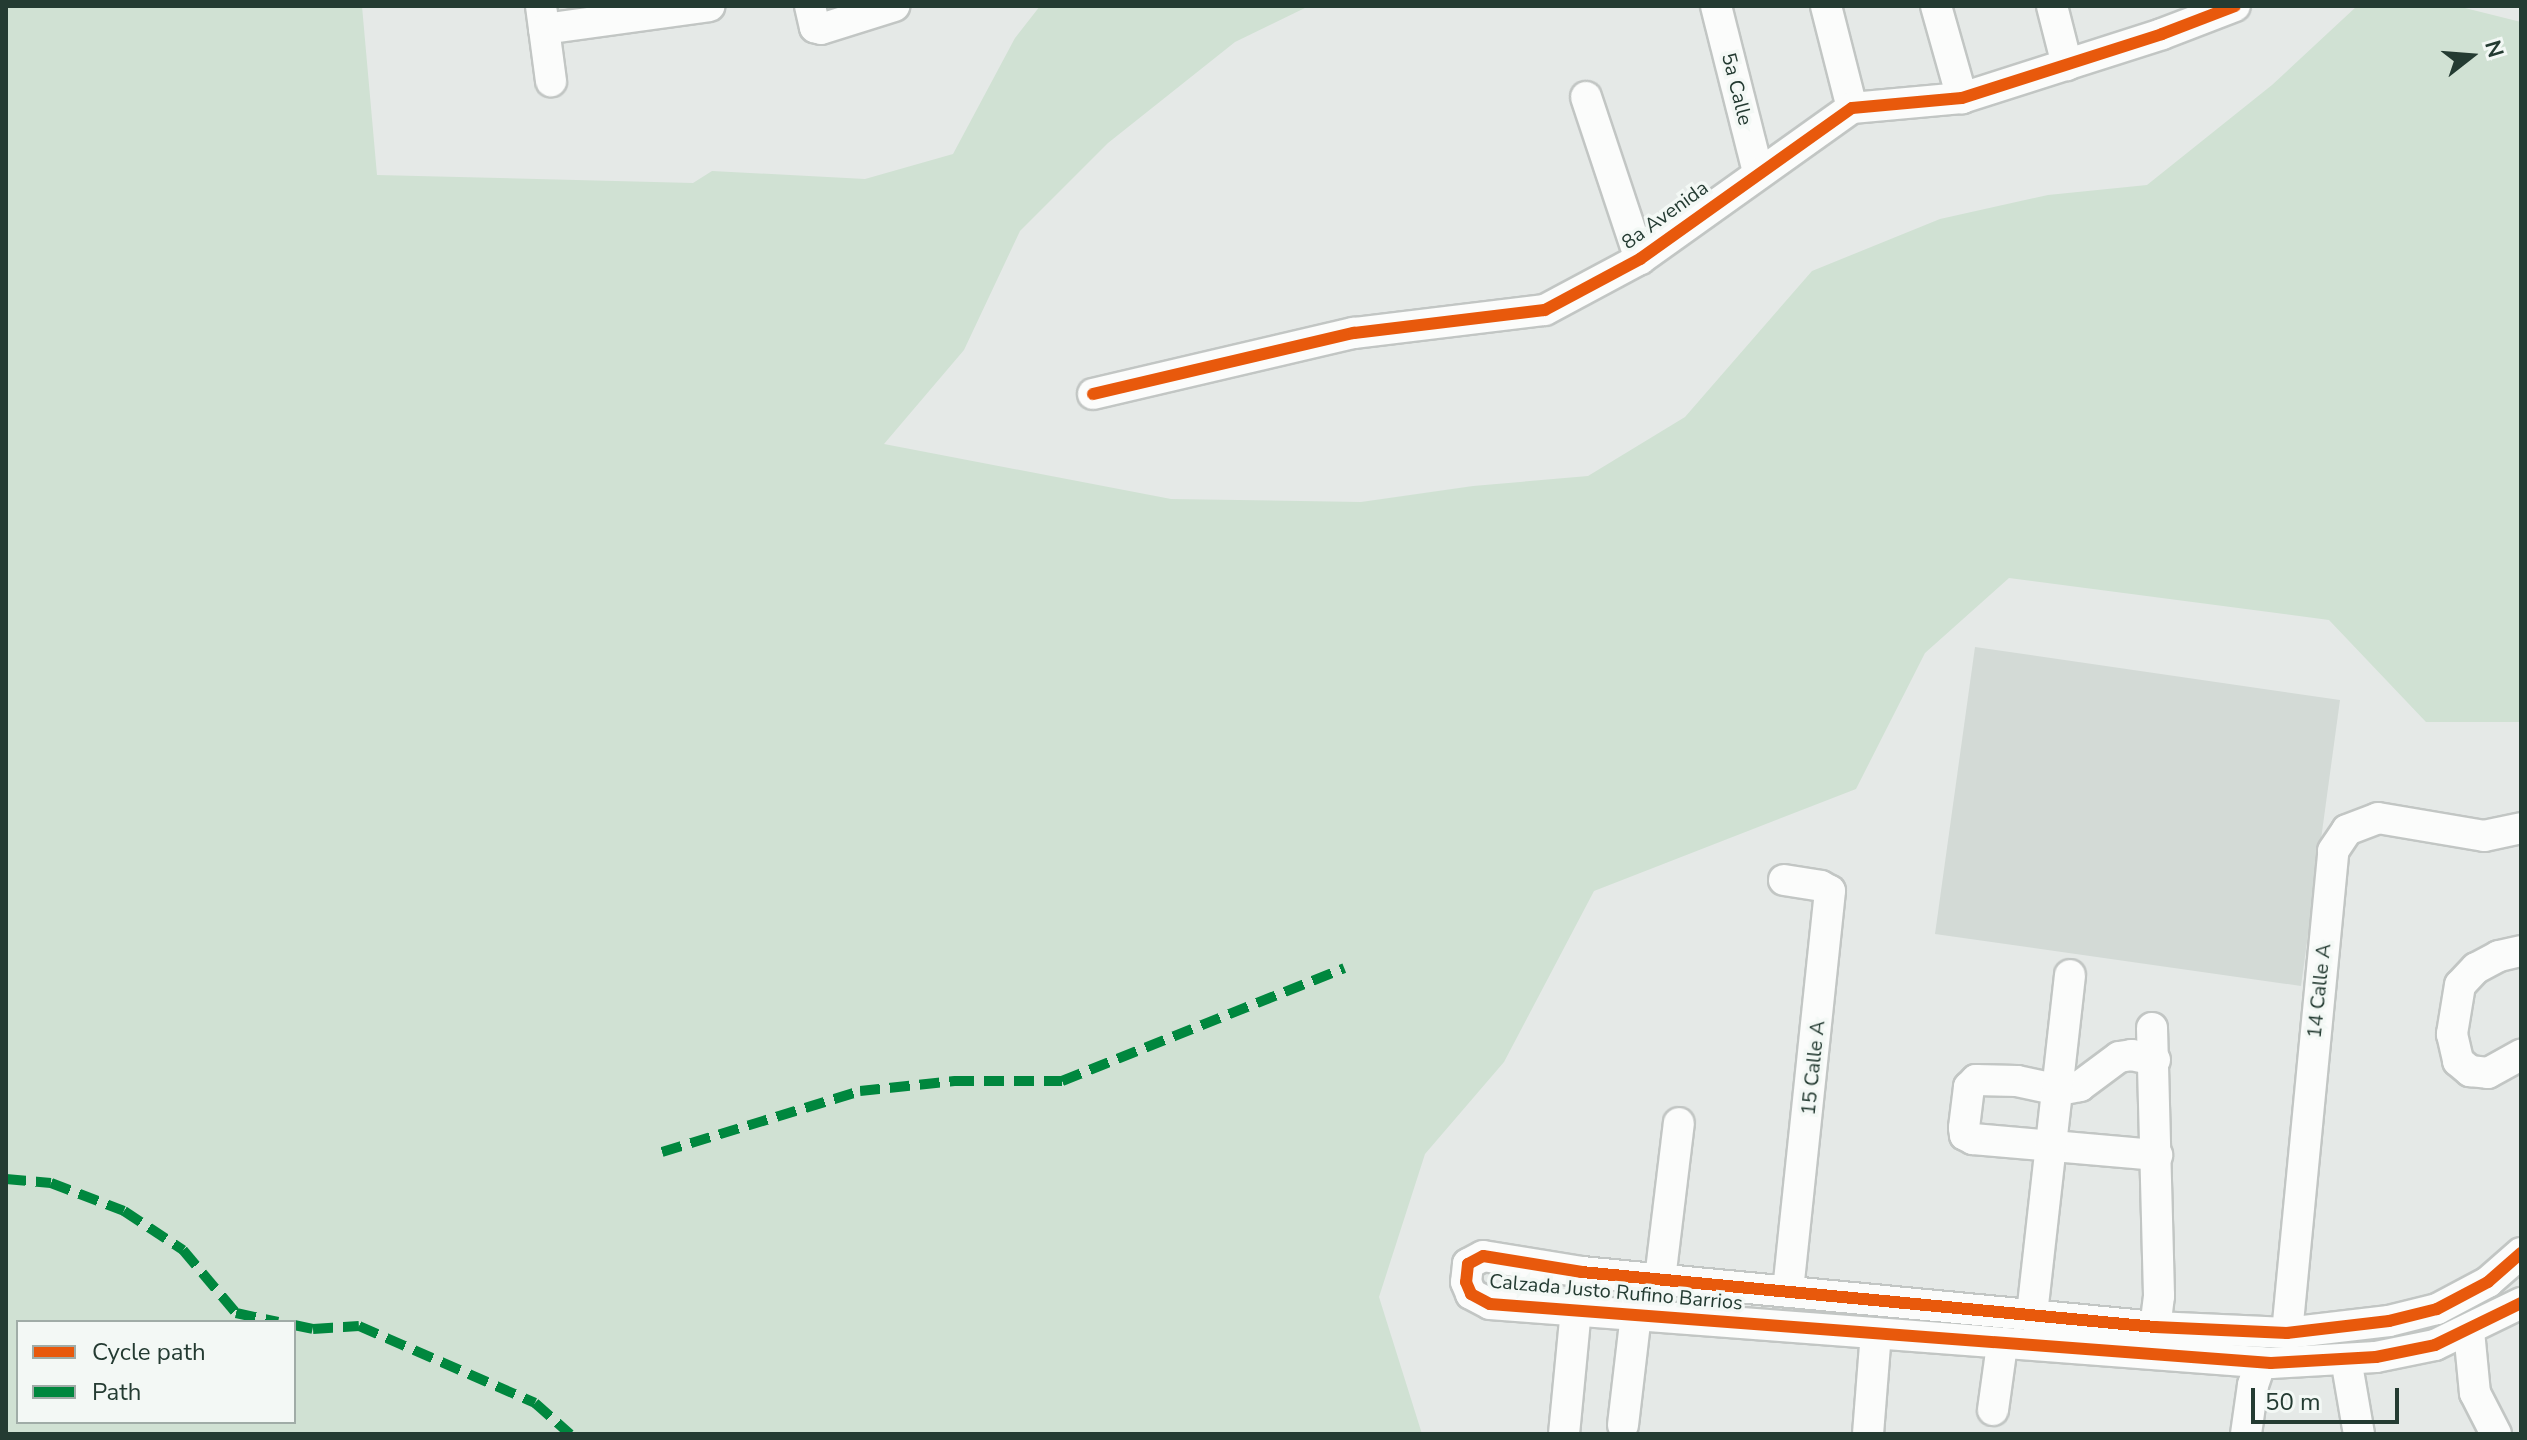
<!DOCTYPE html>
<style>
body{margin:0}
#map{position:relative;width:2527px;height:1440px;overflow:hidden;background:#e5e9e7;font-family:"Nunito Sans",sans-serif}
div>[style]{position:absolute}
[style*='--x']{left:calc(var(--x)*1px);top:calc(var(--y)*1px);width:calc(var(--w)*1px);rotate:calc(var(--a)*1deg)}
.built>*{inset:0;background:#d3dad6}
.green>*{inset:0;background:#d0e1d3}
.roads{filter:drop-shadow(2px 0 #c2c6c4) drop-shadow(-2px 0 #c2c6c4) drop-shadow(0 2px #c2c6c4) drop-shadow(0 -2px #c2c6c4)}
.minor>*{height:30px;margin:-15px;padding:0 15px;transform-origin:15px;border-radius:15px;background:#fbfcfb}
.quiet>*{height:10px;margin-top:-5px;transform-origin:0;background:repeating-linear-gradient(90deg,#00873e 0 20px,transparent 0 30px)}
.cycleway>*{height:12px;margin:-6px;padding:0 6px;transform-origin:6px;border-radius:6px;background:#e8590c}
span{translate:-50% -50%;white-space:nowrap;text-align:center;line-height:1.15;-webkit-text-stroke:7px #f3f8f5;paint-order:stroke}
.street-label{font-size:20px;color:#243b32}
.frame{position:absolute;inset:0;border:8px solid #243b32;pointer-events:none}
.legend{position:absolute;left:16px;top:1320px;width:280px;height:104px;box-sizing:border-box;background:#f3f8f5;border:2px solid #a0aca7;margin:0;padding:10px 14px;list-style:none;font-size:24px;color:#243b32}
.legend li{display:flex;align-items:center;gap:16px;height:40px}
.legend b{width:40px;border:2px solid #a0aca7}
.north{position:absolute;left:2431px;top:16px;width:80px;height:80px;-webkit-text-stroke:6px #f3f8f5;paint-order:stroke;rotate:73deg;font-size:22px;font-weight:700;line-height:32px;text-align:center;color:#243b32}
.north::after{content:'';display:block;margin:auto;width:28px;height:36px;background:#243b32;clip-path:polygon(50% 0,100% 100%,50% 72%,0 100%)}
.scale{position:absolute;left:2251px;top:1388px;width:148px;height:36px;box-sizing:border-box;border:4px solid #243b32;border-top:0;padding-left:10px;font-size:24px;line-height:28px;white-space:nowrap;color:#243b32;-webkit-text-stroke:6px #f3f8f5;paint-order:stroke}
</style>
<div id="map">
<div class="built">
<div style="clip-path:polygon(1975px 647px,2340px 700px,2301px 986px,1935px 934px)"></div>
</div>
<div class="green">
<div style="clip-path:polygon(evenodd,6px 6px,362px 6px,377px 175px,693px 183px,712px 171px,865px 179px,953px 154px,1015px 38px,1040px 6px,1309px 6px,1235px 42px,1108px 143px,1020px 231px,964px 350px,884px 444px,1171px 499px,1361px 502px,1473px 486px,1588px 476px,1685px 417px,1812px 271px,1940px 219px,2048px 195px,2147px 185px,2272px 85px,2357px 6px,2461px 7px,2521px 22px,2521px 722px,2426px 722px,2329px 620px,2009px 578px,1925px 653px,1856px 789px,1594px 891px,1504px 1062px,1425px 1154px,1379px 1297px,1422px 1434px,6px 1434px,6px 6px,294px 1322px,294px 1422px,18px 1422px,18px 1322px,294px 1322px)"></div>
</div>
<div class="roads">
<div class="minor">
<div style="--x:541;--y:6;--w:76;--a:82.4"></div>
<div style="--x:810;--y:6;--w:22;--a:77"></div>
<div style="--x:815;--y:27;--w:6;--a:18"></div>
<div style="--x:821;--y:29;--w:77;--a:-17.5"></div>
<div style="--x:1716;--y:6;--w:171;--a:75.8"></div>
<div style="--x:1826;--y:6;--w:105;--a:75.7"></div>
<div style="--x:1936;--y:6;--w:96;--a:74.2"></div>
<div style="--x:2052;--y:6;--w:61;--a:75.7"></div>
<div style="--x:544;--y:29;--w:167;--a:-7.9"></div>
<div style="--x:1586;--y:97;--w:171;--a:71.6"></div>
<div style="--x:1093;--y:394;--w:268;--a:-13.2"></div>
<div style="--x:1354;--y:333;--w:192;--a:-6.9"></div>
<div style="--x:1545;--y:310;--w:108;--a:-28.2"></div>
<div style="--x:1640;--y:259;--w:260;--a:-35.5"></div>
<div style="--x:1852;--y:108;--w:110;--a:-5.2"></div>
<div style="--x:1962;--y:98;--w:210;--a:-17.7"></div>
<div style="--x:2162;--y:34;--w:78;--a:-21"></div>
<div style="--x:1784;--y:880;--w:37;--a:9"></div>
<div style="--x:1821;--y:886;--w:10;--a:29"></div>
<div style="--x:1830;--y:891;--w:403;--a:96"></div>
<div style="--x:2521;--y:951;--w:23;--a:167"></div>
<div style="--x:2499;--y:956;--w:26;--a:152"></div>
<div style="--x:2476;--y:968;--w:23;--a:133"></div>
<div style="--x:2460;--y:985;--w:50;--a:99.3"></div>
<div style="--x:2452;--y:1034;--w:28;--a:77"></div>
<div style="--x:2458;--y:1061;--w:16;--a:40"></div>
<div style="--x:2470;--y:1071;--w:18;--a:6"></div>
<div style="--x:2488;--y:1073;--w:38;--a:-29"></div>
<div style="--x:2152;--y:1028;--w:268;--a:88.5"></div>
<div style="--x:2159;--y:1296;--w:31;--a:97"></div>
<div style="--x:2155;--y:1060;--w:24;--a:-168"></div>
<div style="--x:2132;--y:1055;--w:13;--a:171"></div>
<div style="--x:2119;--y:1057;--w:49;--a:143.4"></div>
<div style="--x:2080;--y:1086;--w:21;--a:169"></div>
<div style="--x:2059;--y:1090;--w:43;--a:-167.9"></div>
<div style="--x:2017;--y:1081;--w:41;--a:-178.6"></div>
<div style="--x:1976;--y:1080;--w:10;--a:135"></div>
<div style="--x:1969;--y:1087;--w:41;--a:97"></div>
<div style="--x:1964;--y:1128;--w:7;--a:82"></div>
<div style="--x:1965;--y:1135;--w:9;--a:27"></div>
<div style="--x:1973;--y:1139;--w:185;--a:5"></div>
<div style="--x:2521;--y:1253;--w:44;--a:138.7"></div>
<div style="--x:2488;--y:1282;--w:58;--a:152.1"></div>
<div style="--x:2437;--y:1309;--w:49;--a:166"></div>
<div style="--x:2389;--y:1321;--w:103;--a:173.3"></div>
<div style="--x:2287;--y:1333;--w:132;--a:-177.4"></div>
<div style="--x:2155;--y:1327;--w:576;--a:-174.52"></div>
<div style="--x:1582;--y:1272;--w:100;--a:-170.8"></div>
<div style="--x:1483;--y:1256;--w:17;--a:152"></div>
<div style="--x:1468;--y:1264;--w:18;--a:96"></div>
<div style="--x:1466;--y:1282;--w:13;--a:67"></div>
<div style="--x:1471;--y:1294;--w:21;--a:28"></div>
<div style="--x:1490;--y:1304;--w:783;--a:4.32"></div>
<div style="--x:2271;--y:1363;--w:105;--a:-3.3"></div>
<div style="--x:2376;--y:1357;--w:60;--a:-11.5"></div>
<div style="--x:2435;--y:1345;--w:96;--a:-26"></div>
<div style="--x:1660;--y:1279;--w:157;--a:-83.1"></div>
<div style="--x:2032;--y:1314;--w:341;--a:-83.6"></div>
<div style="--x:2469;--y:1331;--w:62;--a:84.5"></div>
<div style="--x:2475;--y:1393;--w:46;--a:62.9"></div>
<div style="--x:2287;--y:1333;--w:484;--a:-84.5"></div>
<div style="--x:2333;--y:851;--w:25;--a:-56"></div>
<div style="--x:2347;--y:830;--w:33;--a:-21"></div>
<div style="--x:2378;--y:818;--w:108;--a:9.6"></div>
<div style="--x:2484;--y:836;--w:38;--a:-12"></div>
<div style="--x:2346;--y:1359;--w:76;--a:80.2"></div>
<div style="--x:1993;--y:1410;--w:66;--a:-82.1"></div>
<div style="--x:1623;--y:1425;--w:111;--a:-83.3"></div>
<div style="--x:1564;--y:1434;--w:126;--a:-84.5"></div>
<div style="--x:1868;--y:1434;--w:101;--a:-85.5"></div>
<div style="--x:2246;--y:1434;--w:49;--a:-81.9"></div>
<div style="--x:2253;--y:1385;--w:24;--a:-71"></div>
</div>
</div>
<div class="quiet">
<div style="--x:662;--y:1152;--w:207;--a:-17.1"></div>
<div style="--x:860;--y:1091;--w:95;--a:-6.1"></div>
<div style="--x:954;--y:1081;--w:108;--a:0"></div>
<div style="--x:1062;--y:1081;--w:304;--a:-21.8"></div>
<div style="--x:6;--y:1179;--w:45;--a:5.1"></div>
<div style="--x:51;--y:1183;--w:78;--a:21"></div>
<div style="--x:124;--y:1211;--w:71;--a:33.5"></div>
<div style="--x:183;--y:1250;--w:82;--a:49.9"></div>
<div style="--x:236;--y:1313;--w:43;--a:12.1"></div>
<div style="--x:294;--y:1325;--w:19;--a:12"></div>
<div style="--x:313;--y:1329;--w:46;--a:-3.7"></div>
<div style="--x:359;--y:1326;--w:192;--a:23.6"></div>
<div style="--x:535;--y:1403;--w:47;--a:41.5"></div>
</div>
<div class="cycleway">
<div style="--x:1093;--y:394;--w:268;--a:-13.2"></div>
<div style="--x:1354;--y:333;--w:192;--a:-6.9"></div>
<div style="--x:1545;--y:310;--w:108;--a:-28.2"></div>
<div style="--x:1640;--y:259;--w:260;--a:-35.5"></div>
<div style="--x:1852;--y:108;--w:110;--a:-5.2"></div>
<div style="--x:1962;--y:98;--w:210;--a:-17.7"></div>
<div style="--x:2162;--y:34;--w:78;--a:-21"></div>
<div style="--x:2521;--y:1253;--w:44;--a:138.7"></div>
<div style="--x:2488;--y:1282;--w:58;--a:152.1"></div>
<div style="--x:2437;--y:1309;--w:49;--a:166"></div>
<div style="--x:2389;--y:1321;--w:103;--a:173.3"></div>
<div style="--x:2287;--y:1333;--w:132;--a:-177.4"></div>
<div style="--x:2155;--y:1327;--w:576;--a:-174.52"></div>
<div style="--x:1582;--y:1272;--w:100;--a:-170.8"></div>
<div style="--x:1483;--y:1256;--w:17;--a:152"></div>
<div style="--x:1468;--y:1264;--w:18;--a:96"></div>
<div style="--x:1466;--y:1282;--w:13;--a:67"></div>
<div style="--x:1471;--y:1294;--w:21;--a:28"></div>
<div style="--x:1490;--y:1304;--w:783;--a:4.32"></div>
<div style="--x:2271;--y:1363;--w:105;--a:-3.3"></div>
<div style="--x:2376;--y:1357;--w:60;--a:-11.5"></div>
<div style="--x:2435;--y:1345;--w:96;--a:-26"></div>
</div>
<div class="street-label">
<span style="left:1737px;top:89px;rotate:76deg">5a Calle</span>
<span style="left:1665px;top:215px;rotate:-36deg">8a Avenida</span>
<span style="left:2319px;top:991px;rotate:-84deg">14 Calle A</span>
<span style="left:1813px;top:1068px;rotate:-84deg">15 Calle A</span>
<span style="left:1616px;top:1292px;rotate:5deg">Calzada Justo Rufino Barrios</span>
</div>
<div class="frame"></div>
<ul class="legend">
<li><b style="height:10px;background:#e8590c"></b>Cycle path</li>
<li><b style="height:10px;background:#00873e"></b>Path</li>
</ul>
<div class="north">N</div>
<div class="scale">50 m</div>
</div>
